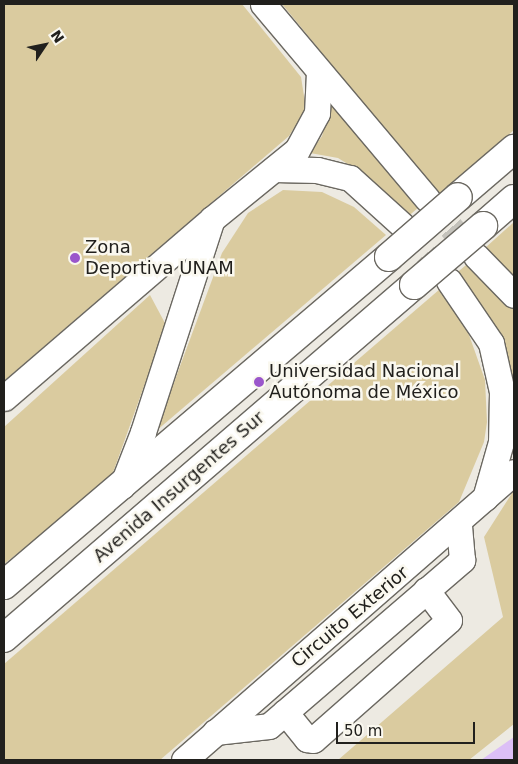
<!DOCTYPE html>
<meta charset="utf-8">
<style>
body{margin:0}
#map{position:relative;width:518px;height:764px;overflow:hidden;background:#edeae2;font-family:"DejaVu Sans",sans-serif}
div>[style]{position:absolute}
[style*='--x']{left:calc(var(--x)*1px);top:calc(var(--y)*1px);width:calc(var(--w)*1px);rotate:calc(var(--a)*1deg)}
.green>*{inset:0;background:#dacb9f}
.building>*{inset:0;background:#dcbff6}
.minor-tunnel>*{height:25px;margin-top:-12.5px;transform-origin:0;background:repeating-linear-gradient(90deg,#c4c2bb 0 25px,transparent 0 37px)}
.roads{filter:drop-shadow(1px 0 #6b6861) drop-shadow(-1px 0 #6b6861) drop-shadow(0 1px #6b6861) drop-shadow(0 -1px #6b6861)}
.minor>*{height:25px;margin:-12.5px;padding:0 12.5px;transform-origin:12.5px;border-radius:12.5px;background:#fff}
.major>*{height:28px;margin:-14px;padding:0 14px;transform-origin:14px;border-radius:14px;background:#fff}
.bridges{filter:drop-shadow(1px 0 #6b6861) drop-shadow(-1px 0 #6b6861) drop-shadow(0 1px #6b6861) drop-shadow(0 -1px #6b6861)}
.major-bridge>*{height:28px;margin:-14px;padding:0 14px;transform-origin:14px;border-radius:14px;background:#fff}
.dots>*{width:14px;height:14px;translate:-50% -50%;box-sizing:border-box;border:2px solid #faf8ef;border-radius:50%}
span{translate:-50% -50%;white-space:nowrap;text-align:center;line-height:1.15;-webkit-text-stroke:5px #faf8ef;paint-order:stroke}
.poi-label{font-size:18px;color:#21201d}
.left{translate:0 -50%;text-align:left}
.street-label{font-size:18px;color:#21201d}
.frame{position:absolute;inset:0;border:5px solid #21201d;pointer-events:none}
.north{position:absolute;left:20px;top:20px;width:50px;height:50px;-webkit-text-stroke:4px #faf8ef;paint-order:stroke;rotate:56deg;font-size:14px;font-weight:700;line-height:20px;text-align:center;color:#21201d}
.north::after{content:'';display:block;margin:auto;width:18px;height:22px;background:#21201d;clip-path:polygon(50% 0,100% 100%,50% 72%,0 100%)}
.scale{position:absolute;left:336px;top:722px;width:139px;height:22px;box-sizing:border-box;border:2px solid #21201d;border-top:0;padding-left:6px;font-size:15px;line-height:18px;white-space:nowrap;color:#21201d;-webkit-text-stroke:4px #faf8ef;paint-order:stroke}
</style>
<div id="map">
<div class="green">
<div style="clip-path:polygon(4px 4px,242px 4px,301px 77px,306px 109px,289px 136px,4px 381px)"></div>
<div style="clip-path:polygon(282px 4px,514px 4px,514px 130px,438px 195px)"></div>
<div style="clip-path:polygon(331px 105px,419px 207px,404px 220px,359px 171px,338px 158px,310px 153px,322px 136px)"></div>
<div style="clip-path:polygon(283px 190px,322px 192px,354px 207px,386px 235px,156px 431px,222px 253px,248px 213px)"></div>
<div style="clip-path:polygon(514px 222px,514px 281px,485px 248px)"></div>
<div style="clip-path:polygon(472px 260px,514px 309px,514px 390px,506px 355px,453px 276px)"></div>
<div style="clip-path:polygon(440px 289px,468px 332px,485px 380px,487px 422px,484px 442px,459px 502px,160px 760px,4px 760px,4px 664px)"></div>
<div style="clip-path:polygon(150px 295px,166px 325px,110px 481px,4px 564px,4px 427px)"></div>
<div style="clip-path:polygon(514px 490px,514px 724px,469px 760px,338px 760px,503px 617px,484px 537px)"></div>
</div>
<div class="building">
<div style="clip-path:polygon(514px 737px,514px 760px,481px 760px)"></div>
</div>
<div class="minor-tunnel">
<div style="--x:427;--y:199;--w:75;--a:49.3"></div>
<div style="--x:402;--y:225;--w:73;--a:50"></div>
</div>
<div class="roads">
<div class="minor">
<div style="--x:263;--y:4;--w:255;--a:49.9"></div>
<div style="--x:274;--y:169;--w:43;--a:1.3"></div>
<div style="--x:317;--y:170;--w:34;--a:14"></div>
<div style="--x:350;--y:178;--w:70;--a:42.1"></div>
<div style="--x:476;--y:256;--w:54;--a:45.7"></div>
<div style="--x:449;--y:281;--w:75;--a:55.9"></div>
<div style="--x:491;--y:343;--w:50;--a:77.3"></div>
<div style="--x:502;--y:392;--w:50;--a:91.1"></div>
<div style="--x:501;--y:442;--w:58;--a:105.9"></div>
<div style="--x:4;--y:398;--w:274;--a:-40.7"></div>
<div style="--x:212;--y:219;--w:109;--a:-39.1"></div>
<div style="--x:297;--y:150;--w:42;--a:-61.6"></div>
<div style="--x:317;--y:113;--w:41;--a:-87.2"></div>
<div style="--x:122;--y:486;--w:58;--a:-68.7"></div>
<div style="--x:143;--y:432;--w:224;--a:-72.1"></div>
<div style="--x:285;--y:712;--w:35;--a:51"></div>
<div style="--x:307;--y:739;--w:6;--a:9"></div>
<div style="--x:313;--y:740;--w:181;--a:-41.4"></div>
<div style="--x:449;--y:620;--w:38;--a:-127"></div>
<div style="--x:215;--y:732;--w:54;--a:-6.3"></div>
<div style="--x:269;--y:726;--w:255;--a:-40.7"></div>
<div style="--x:462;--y:560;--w:38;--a:-95"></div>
<div style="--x:184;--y:760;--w:438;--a:-41.1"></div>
</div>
<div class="major">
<div style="--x:458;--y:197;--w:74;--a:-40.6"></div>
<div style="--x:483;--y:226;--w:41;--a:-41.1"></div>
<div style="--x:4;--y:585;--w:506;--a:-40.43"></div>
<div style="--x:4;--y:638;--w:541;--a:-40.73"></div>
</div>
</div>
<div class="bridges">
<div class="major-bridge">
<div style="--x:389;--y:257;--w:91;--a:-41"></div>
<div style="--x:414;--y:285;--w:91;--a:-40.5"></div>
</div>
</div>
<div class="dots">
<div style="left:75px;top:258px;background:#9a56cb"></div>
<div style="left:259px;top:382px;background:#9a56cb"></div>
</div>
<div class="poi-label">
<span class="left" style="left:85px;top:258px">Zona<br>Deportiva UNAM</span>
<span class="left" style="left:269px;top:382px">Universidad Nacional<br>Autónoma de México</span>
</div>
<div class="street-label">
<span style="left:179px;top:487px;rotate:-41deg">Avenida Insurgentes Sur</span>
<span style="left:350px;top:617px;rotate:-40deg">Circuito Exterior</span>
</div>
<div class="frame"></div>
<div class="north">N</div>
<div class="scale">50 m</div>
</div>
